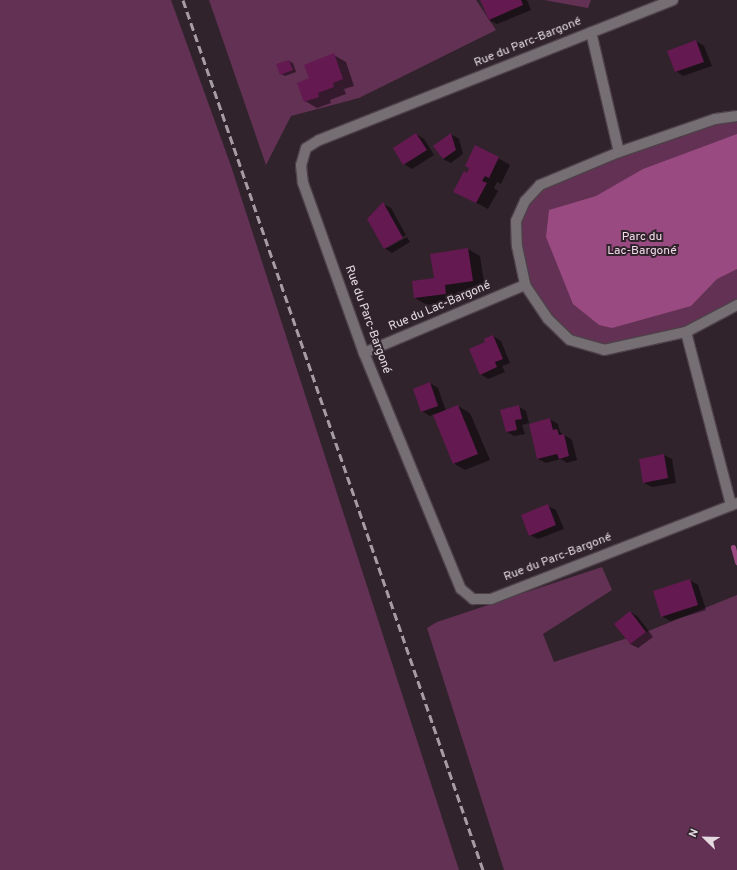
<!DOCTYPE html>
<meta charset="utf-8">
<style>
body{margin:0}
#map{position:relative;width:737px;height:870px;overflow:hidden;background:#31232c;font-family:Overpass,sans-serif}
div>[style]{position:absolute}
[style*='--x']{left:calc(var(--x)*1px);top:calc(var(--y)*1px);width:calc(var(--w)*1px);rotate:calc(var(--a)*1deg)}
.green>*{inset:0;background:#633154}
.water>*{inset:0;background:#984a81}
.shadow>*{inset:0;background:#0007}
.stream>*{height:5px;margin:-2.5px;padding:0 2.5px;transform-origin:2.5px;border-radius:2.5px;background:#984a81}
.building>*{inset:0;background:#641950}
.roads{filter:drop-shadow(1px 0 #4e4049) drop-shadow(-1px 0 #4e4049) drop-shadow(0 1px #4e4049) drop-shadow(0 -1px #4e4049)}
.minor>*{height:10px;margin:-5px;padding:0 5px;transform-origin:5px;border-radius:5px;background:#756e73}
.rail>*{height:3px;margin-top:-1.5px;transform-origin:0;background:repeating-linear-gradient(90deg,#a89ca3 0 8px,transparent 0 12px)}
span{translate:-50% -50%;white-space:nowrap;text-align:center;line-height:1.15;-webkit-text-stroke:4px #31232c;paint-order:stroke}
.street-label{font-size:12px;color:#e4dae0}
.park-label{font-size:12px;color:#f2dcea}
.north{position:absolute;left:685px;top:818px;width:40px;height:40px;-webkit-text-stroke:3px #31232c;paint-order:stroke;rotate:293deg;font-size:11px;font-weight:700;line-height:16px;text-align:center;color:#e4dae0}
.north::after{content:'';display:block;margin:auto;width:14px;height:18px;background:#e4dae0;clip-path:polygon(50% 0,100% 100%,50% 72%,0 100%)}
</style>
<div id="map">
<div class="green">
<div style="clip-path:polygon(0 0,171px 0,231px 166px,459px 870px,0 870px)"></div>
<div style="clip-path:polygon(209px 0,476px 0,496px 30px,359px 98px,291px 116px,266px 165px)"></div>
<div style="clip-path:polygon(544px 0,591px 0,588px 8px)"></div>
<div style="clip-path:polygon(737px 116px,737px 305px,686px 332px,604px 350px,570px 340px,525px 285px,516px 221px,540px 185px)"></div>
<div style="clip-path:polygon(602px 567px,612px 590px,543px 634px,554px 662px,646px 632px,737px 595px,737px 870px,504px 870px,427px 628px,437px 622px)"></div>
</div>
<div class="water">
<div style="clip-path:polygon(737px 134px,737px 269px,717px 279px,691px 306px,612px 328px,599px 325px,573px 304px,546px 237px,549px 210px,596px 196px,643px 169px)"></div>
</div>
<div class="shadow">
<div style="clip-path:polygon(481px 0,527px 0,531px 10px,497px 24px,489px 20px)"></div>
<div style="clip-path:polygon(696px 41px,704px 46px,712px 66px,683px 76px,676px 71px)"></div>
<div style="clip-path:polygon(334px 55px,346px 62px,354px 86px,344px 89px,346px 94px,330px 100px,331px 103px,317px 108px,305px 101px,310px 79px)"></div>
<div style="clip-path:polygon(289px 61px,293px 63px,296px 72px,285px 76px,281px 74px)"></div>
<div style="clip-path:polygon(416px 134px,424px 139px,434px 155px,412px 169px,404px 164px,394px 148px)"></div>
<div style="clip-path:polygon(451px 134px,459px 139px,463px 154px,451px 163px,443px 159px)"></div>
<div style="clip-path:polygon(498px 158px,510px 165px,501px 184px,497px 182px,494px 188px,498px 191px,488px 209px,467px 198px,467px 174px)"></div>
<div style="clip-path:polygon(383px 204px,391px 208px,406px 235px,387px 246px,387px 248px,407px 237px,410px 242px,392px 253px,384px 248px)"></div>
<div style="clip-path:polygon(468px 249px,480px 256px,485px 288px,457px 292px,458px 300px,427px 305px,415px 298px,435px 279px,431px 255px)"></div>
<div style="clip-path:polygon(493px 336px,501px 341px,510px 363px,502px 366px,505px 372px,488px 379px,480px 374px,486px 342px)"></div>
<div style="clip-path:polygon(430px 383px,438px 388px,446px 411px,458px 406px,470px 413px,490px 460px,465px 470px,453px 463px,434px 414px,430px 416px,422px 411px)"></div>
<div style="clip-path:polygon(518px 406px,526px 411px,529px 423px,522px 425px,525px 434px,514px 436px,507px 432px)"></div>
<div style="clip-path:polygon(550px 419px,558px 424px,560px 432px,572px 440px,577px 460px,567px 463px,561px 459px,546px 463px,538px 459px)"></div>
<div style="clip-path:polygon(664px 455px,672px 459px,676px 483px,652px 487px,644px 483px)"></div>
<div style="clip-path:polygon(548px 506px,556px 510px,564px 529px,538px 539px,530px 535px)"></div>
<div style="clip-path:polygon(690px 580px,698px 585px,706px 610px,670px 621px,662px 616px)"></div>
<div style="clip-path:polygon(631px 612px,638px 617px,653px 637px,638px 648px,630px 644px)"></div>
</div>
<div class="stream">
<div style="--x:733;--y:547;--w:16;--a:75"></div>
</div>
<div class="building">
<div style="clip-path:polygon(480px 0,521px 0,523px 5px,489px 20px)"></div>
<div style="clip-path:polygon(696px 40px,704px 62px,675px 72px,667px 51px)"></div>
<div style="clip-path:polygon(334px 53px,343px 79px,333px 83px,334px 87px,318px 93px,319px 97px,304px 102px,297px 83px,309px 78px,304px 65px)"></div>
<div style="clip-path:polygon(289px 60px,293px 70px,280px 75px,276px 64px)"></div>
<div style="clip-path:polygon(416px 133px,427px 150px,403px 165px,393px 148px)"></div>
<div style="clip-path:polygon(451px 133px,456px 150px,443px 159px,433px 146px)"></div>
<div style="clip-path:polygon(475px 145px,499px 157px,489px 178px,485px 176px,482px 181px,487px 183px,476px 203px,453px 192px,464px 171px,467px 173px,469px 168px,465px 166px)"></div>
<div style="clip-path:polygon(383px 202px,403px 238px,384px 249px,367px 219px)"></div>
<div style="clip-path:polygon(468px 248px,473px 281px,445px 285px,446px 294px,414px 298px,412px 281px,434px 278px,430px 254px)"></div>
<div style="clip-path:polygon(493px 335px,503px 359px,495px 362px,497px 367px,480px 375px,469px 349px,485px 342px,484px 339px)"></div>
<div style="clip-path:polygon(430px 382px,438px 406px,421px 412px,413px 389px)"></div>
<div style="clip-path:polygon(458px 405px,478px 454px,453px 464px,433px 415px)"></div>
<div style="clip-path:polygon(519px 405px,522px 419px,515px 420px,517px 430px,506px 432px,500px 410px)"></div>
<div style="clip-path:polygon(550px 418px,553px 430px,557px 429px,559px 435px,564px 434px,569px 456px,559px 459px,557px 454px,537px 459px,529px 424px)"></div>
<div style="clip-path:polygon(664px 454px,668px 478px,643px 483px,639px 459px)"></div>
<div style="clip-path:polygon(548px 504px,556px 525px,529px 536px,521px 515px)"></div>
<div style="clip-path:polygon(690px 579px,698px 605px,661px 617px,653px 591px)"></div>
<div style="clip-path:polygon(630px 611px,646px 632px,630px 644px,614px 624px)"></div>
</div>
<div class="roads">
<div class="minor">
<div style="--x:673;--y:0;--w:381;--a:158.4"></div>
<div style="--x:319;--y:140;--w:15;--a:148"></div>
<div style="--x:306;--y:148;--w:18;--a:106"></div>
<div style="--x:301;--y:165;--w:18;--a:84"></div>
<div style="--x:303;--y:183;--w:181;--a:70.3"></div>
<div style="--x:364;--y:353;--w:255;--a:67.7"></div>
<div style="--x:461;--y:589;--w:16;--a:40"></div>
<div style="--x:473;--y:599;--w:18;--a:0"></div>
<div style="--x:491;--y:599;--w:264;--a:-21.3"></div>
<div style="--x:591;--y:32;--w:123;--a:76.9"></div>
<div style="--x:737;--y:116;--w:22;--a:172"></div>
<div style="--x:715;--y:119;--w:102;--a:161"></div>
<div style="--x:619;--y:152;--w:86;--a:157.3"></div>
<div style="--x:540;--y:185;--w:22;--a:133"></div>
<div style="--x:525;--y:201;--w:22;--a:114"></div>
<div style="--x:516;--y:221;--w:25;--a:88"></div>
<div style="--x:517;--y:246;--w:40;--a:78"></div>
<div style="--x:525;--y:285;--w:41;--a:55.9"></div>
<div style="--x:548;--y:319;--w:30;--a:44"></div>
<div style="--x:570;--y:340;--w:35;--a:16"></div>
<div style="--x:604;--y:350;--w:84;--a:-12.4"></div>
<div style="--x:686;--y:332;--w:58;--a:-27.9"></div>
<div style="--x:686;--y:332;--w:179;--a:75.4"></div>
<div style="--x:364;--y:353;--w:175;--a:-22.9"></div>
</div>
</div>
<div class="rail">
<div style="--x:183;--y:0;--w:920;--a:70.97"></div>
</div>
<div class="street-label">
<span style="left:528px;top:43px;rotate:-22deg">Rue du Parc-Bargoné</span>
<span style="left:440px;top:307px;rotate:-23deg">Rue du Lac-Bargoné</span>
<span style="left:367px;top:320px;rotate:70deg">Rue du Parc-Bargoné</span>
<span style="left:558px;top:558px;rotate:-21deg">Rue du Parc-Bargoné</span>
</div>
<div class="park-label">
<span style="left:642px;top:245px">Parc du<br>Lac-Bargoné</span>
</div>
<div class="north">N</div>
</div>
